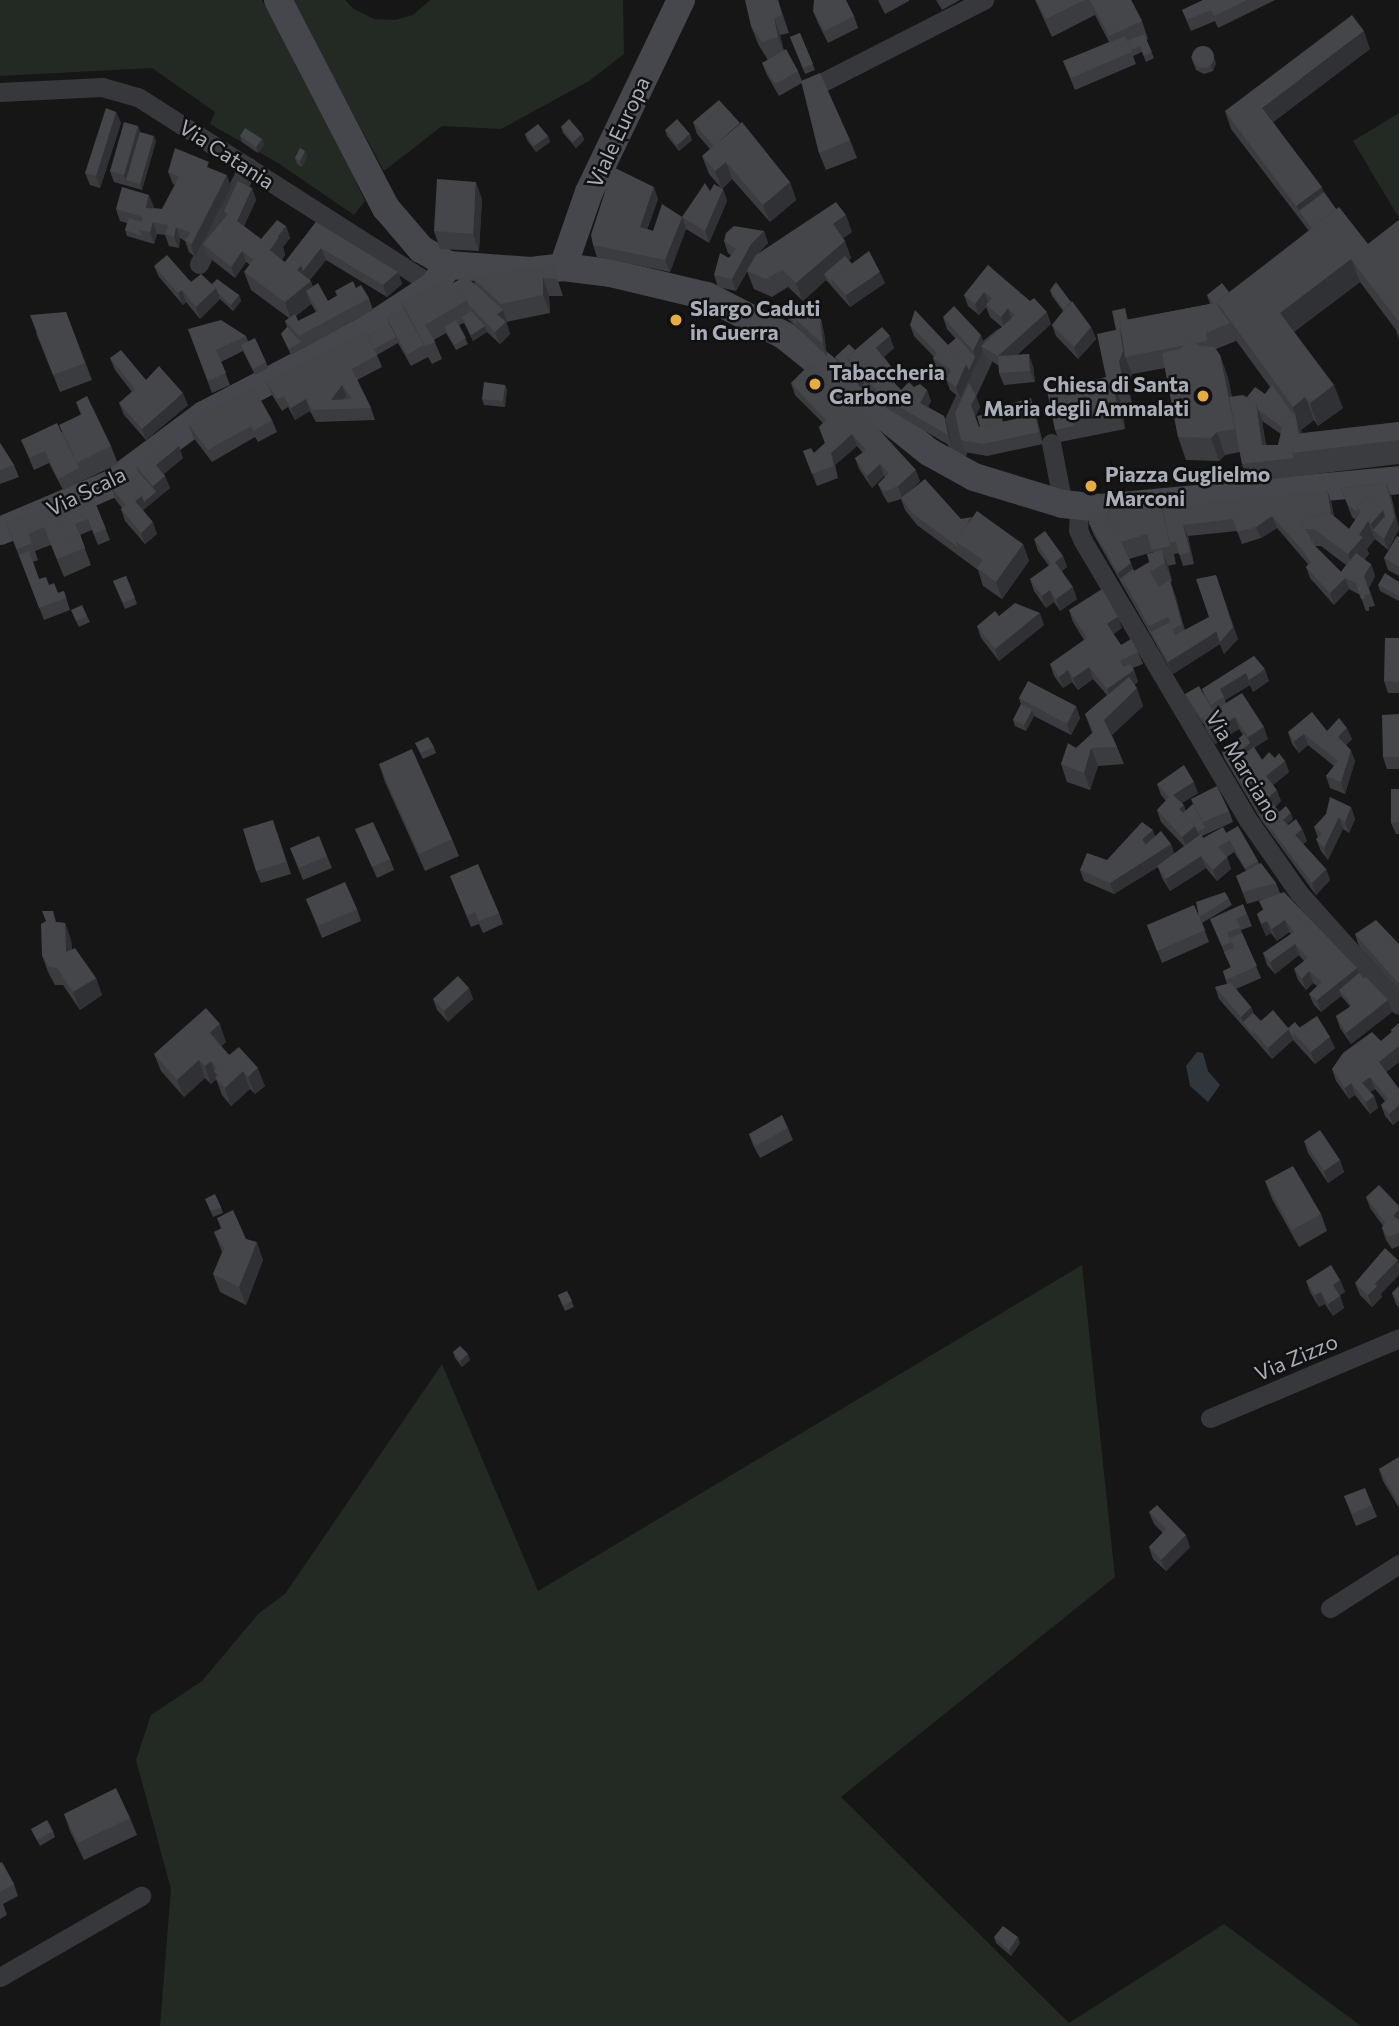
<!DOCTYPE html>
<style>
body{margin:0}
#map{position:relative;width:1399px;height:2026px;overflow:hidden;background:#161617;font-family:Commissioner,sans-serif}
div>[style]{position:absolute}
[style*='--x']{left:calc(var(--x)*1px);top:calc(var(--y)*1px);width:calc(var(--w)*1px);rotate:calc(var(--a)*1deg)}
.green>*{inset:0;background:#222a23}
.water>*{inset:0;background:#2f373d}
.street>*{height:19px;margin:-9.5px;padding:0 9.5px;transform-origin:9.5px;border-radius:9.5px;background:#37383c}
.secondary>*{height:28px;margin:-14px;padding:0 14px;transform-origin:14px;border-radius:14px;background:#45474c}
.wall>*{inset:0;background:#3b3c40}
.shaded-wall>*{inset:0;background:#303134}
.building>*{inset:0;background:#45464a}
.round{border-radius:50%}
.dots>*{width:19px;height:19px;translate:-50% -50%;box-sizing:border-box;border:4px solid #111112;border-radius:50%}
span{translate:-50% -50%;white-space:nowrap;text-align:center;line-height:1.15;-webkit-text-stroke:5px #111112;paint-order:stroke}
.street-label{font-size:21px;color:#a8adb7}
.poi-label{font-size:21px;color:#a8adb7;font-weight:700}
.left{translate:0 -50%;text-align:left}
.right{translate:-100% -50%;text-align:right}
</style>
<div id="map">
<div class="green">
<div style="clip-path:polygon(0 0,262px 0,325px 115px,365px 201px,354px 215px,278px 163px,210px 124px,215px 112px,152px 68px,0 76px)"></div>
<div style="clip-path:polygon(291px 0,345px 0,354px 9px,374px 19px,395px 20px,413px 15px,430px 0,623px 0,624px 54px,589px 81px,501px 129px,442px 126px,384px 171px)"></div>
<div style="clip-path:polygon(1399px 113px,1399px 218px,1353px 141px)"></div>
<div style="clip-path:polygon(1082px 1265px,1115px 1577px,841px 1797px,1069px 2023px,1224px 1924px,1361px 2026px,160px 2026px,171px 1889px,136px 1760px,151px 1715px,202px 1681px,258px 1614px,285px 1594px,442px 1364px,538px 1591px)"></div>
</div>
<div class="water">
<div style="clip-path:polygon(1197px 1052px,1203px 1053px,1208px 1071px,1220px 1085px,1208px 1102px,1190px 1086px,1188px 1075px,1186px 1066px)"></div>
</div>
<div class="street">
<div style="--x:813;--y:87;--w:192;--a:-27"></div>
<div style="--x:0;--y:92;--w:102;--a:-2.8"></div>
<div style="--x:102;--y:87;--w:37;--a:16"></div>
<div style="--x:138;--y:97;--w:350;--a:32.6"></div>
<div style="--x:199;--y:264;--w:109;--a:-63.2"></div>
<div style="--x:1051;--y:443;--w:62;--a:78.9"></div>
<div style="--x:953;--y:464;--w:16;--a:-72"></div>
<div style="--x:958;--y:449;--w:26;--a:-101"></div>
<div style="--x:953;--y:423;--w:81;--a:-65.3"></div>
<div style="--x:987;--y:349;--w:19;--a:-39"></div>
<div style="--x:1079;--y:507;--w:23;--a:92"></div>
<div style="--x:1078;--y:530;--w:12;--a:66"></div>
<div style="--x:1083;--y:541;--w:324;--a:59.4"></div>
<div style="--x:1248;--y:820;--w:89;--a:55.1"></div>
<div style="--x:1299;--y:893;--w:150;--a:48.2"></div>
<div style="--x:1210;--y:1418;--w:205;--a:-22.9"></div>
<div style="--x:1330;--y:1608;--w:82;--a:-32.5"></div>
<div style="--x:0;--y:1977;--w:163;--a:-29.9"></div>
</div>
<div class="secondary">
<div style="--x:278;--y:0;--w:234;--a:62.6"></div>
<div style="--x:386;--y:208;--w:54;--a:49.5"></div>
<div style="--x:421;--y:249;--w:32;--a:30"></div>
<div style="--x:449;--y:265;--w:82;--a:4.2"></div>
<div style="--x:531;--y:271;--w:32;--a:-7"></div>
<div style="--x:563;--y:267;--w:47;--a:7.3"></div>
<div style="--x:610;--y:273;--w:100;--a:13.3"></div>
<div style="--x:707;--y:296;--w:88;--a:27.1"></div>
<div style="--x:785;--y:336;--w:185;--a:38.9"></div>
<div style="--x:929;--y:452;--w:51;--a:29.1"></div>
<div style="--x:974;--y:477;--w:93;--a:16.9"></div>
<div style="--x:1063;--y:504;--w:37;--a:6"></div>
<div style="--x:1100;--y:508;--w:300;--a:-5.3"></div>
<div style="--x:563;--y:267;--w:79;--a:-70.9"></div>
<div style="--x:589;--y:192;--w:213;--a:-64.4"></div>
<div style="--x:0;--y:531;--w:121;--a:-22.9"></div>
<div style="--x:111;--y:484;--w:116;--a:-36.6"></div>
<div style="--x:204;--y:415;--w:183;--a:-27.7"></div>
<div style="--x:366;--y:330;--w:80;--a:-33.3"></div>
<div style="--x:433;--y:286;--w:26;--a:-53"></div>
</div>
<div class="wall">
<div style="clip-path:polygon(778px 0,789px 33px,780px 35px,784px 51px,798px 71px,802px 81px,850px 140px,857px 158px,826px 170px,819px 153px,802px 83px,779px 96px,767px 75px,762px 63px,768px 60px,758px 44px,751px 26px)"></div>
<div style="clip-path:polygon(878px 0,909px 0,909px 1px,885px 14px)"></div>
<div style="clip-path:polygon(936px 0,960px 0,942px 10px)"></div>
<div style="clip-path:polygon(1035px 0,1131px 0,1142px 21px,1148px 39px,1146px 40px,1154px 58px,1146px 62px,1142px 52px,1133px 56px,1136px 64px,1075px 90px,1063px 61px,1109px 42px,1095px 15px,1052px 37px)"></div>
<div style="clip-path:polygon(1202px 0,1275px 0,1218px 28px,1215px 21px,1191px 31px,1182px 10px,1202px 1px)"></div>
<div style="clip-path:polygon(813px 11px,854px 16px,858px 28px,828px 43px,818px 23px)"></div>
<div style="clip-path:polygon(800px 33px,815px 70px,805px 74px,790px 37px)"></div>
<div style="clip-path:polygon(evenodd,1370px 49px,1273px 122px,1336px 209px,1368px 244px,1399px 220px,1399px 340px,1396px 330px,1360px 282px,1294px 332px,1343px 408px,1318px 426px,1314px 420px,1301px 430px,1302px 433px,1399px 422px,1399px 464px,1248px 482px,1242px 464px,1240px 452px,1225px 455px,1219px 461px,1186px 460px,1178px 437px,1165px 368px,1132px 374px,1128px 385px,1132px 403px,1122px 405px,1125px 429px,1060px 442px,1055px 430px,1106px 377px,1116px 330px,1125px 308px,1128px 320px,1210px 304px,1207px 295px,1229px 292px,1309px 231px,1231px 129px,1225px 111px,1370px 49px,1235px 339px,1270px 387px,1265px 394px,1247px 397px,1232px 397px,1228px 378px,1220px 355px,1216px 349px,1236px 341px,1235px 339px,1370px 49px,1262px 421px,1281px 434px,1278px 445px,1266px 445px,1262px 421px)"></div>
<div style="clip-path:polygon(1191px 56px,1216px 63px,1213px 71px,1204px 74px,1196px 70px)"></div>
<div style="clip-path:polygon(116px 112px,121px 123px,100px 188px,90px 185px,85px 173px)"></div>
<div style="clip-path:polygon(693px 122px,790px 182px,796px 200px,770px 222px,732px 179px,722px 189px,709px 174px,702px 156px,710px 149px,697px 134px)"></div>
<div style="clip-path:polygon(138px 126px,140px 132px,156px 141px,142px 190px,114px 182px,110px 171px)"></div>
<div style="clip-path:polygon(561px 127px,582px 134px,584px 140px,576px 148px,563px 133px)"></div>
<div style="clip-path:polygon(665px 130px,692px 140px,679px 151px,667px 136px)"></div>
<div style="clip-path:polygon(525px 134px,548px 136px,550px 142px,536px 152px,527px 140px)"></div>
<div style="clip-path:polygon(240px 136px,262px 139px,264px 145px,258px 153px,242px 142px)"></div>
<div style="clip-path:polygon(305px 151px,307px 157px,302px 167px,297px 164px,295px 158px)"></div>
<div style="clip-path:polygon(212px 169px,231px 187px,195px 257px,189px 252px,185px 241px,180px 238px,179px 248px,169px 246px,165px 235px,157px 234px,154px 244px,127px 236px,125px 230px,127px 223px,120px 221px,116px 209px,154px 207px,153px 208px,162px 209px,175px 185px,173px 184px,168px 172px)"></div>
<div style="clip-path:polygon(evenodd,252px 188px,256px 200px,244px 226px,261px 239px,286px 226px,290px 238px,283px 247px,285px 255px,282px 260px,285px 262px,316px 222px,398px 272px,402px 284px,387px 297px,326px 260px,310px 280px,313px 287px,328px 301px,337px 296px,335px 291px,356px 288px,369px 298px,373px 310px,291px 355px,281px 334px,287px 327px,285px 321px,289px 318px,251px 290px,244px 272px,250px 265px,246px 262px,235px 278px,207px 256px,203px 244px,226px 216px,224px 211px,252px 188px,311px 304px,316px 312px,298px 321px,296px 316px,311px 304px)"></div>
<div style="clip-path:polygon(723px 189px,727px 201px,709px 243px,686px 229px,682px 217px,710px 191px)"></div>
<div style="clip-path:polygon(482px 199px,479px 251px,440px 249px,434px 231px)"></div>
<div style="clip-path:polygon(658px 199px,647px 229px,653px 231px,682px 217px,686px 229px,670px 272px,597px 257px,593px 245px)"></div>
<div style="clip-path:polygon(764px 231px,768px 243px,758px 254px,852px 232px,843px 238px,851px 258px,849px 260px,852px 264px,885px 283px,850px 307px,826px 280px,803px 301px,788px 287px,772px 297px,754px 289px,747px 271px,756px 256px,736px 291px,718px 287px,714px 275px,731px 255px,728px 253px,724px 241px)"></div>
<div style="clip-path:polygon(988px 265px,1051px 324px,1017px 355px,1033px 366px,1035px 382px,1004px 385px,999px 373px,999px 366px,986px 357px,983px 351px,960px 398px,950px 390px,946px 379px,947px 376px,937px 370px,933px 358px,934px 357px,914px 336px,910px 325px,948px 345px,956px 339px,947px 329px,943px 317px,984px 343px,1002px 327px,990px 317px,986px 307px,979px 315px,968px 306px,964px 295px)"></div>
<div style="clip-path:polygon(154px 266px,191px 282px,212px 284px,239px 295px,241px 301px,233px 311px,220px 299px,200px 319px,186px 302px,183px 305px,159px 277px)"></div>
<div style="clip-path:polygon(553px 266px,563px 296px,549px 296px,550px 313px,506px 322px,510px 334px,500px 344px,487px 332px,473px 341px,464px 323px,459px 325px,468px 344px,456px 350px,446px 333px,434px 340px,442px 359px,432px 364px,428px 357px,411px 366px,398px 343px,377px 355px,382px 367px,357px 380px,371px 408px,375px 420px,316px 422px,310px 411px,295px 420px,288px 407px,282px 411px,272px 395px,267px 383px,367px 336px,389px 324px,387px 318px,404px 309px,402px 303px,451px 284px,475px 285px,473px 278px)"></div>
<div style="clip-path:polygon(1050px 290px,1091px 327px,1096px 339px,1078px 359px,1056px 336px,1052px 325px,1063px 311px,1052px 296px)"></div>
<div style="clip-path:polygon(800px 307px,819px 310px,824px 333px,827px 356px,788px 319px,786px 313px)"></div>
<div style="clip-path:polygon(66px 312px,92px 380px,60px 392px,36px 333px)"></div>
<div style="clip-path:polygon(188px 329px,246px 336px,248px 341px,266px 362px,268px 368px,255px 375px,243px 351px,221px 362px,230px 385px,212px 393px)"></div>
<div style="clip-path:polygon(894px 348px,884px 357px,893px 369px,898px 380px,894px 383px,901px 390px,914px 387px,927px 390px,931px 401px,928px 407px,944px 416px,948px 427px,952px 447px,886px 408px,864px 383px,860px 387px,837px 363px,835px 357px,855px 350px)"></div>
<div style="clip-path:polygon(110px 358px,146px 380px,188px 405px,146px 440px,124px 415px,119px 403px,132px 392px,115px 370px)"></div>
<div style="clip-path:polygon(791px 383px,920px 481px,908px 493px,961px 519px,1023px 544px,1029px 561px,1002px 599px,983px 586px,978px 570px,917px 525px,905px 510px,901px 499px,888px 503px,883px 495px,878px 484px,885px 477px,884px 476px,872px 488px,859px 469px,855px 458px,863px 453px,857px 446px,835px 465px,838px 478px,817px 486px,803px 451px,814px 453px,825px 443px,819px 427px,823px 423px,795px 395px)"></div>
<div style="clip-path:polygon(505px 385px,507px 390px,505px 407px,484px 405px,482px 399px)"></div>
<div style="clip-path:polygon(976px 396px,980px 407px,975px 417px,979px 427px,1016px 419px,1035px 410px,1043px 444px,987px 456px,965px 452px,961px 440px)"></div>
<div style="clip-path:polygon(76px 402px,111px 446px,118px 464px,63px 490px,49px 463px,34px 470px,21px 440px,62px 432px,81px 415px)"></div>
<div style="clip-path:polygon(272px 420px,277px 432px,258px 442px,255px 437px,212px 462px,193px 437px,189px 425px)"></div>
<div style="clip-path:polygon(0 443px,14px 465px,19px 477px,0 484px)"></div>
<div style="clip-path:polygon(183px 458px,164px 474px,170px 488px,143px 510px,157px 534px,145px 544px,125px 521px,121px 509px,122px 508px,115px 499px,111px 487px,128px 481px,138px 472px,136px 466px)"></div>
<div style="clip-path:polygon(evenodd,1386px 483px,1391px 495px,1399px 529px,1388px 550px,1375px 539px,1367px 549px,1369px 554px,1364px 560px,1371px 564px,1375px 576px,1369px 588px,1375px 606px,1369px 607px,1369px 611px,1366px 611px,1360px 595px,1349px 589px,1334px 605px,1310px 578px,1306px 567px,1308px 564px,1277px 528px,1261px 538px,1242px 544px,1237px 531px,1188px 536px,1194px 564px,1183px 566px,1179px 553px,1174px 554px,1176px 564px,1168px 566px,1172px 581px,1170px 582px,1185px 630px,1238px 639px,1224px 654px,1220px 644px,1173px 674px,1094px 535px,1089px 523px,1107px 513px,1160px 501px,1162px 507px,1331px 501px,1334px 516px,1349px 529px,1356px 520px,1352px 517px,1341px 488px,1386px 483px,1315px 546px,1321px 546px,1346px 565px,1341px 572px,1315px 546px,1386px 483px,1153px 552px,1153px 553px,1147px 554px,1149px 562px,1134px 571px,1129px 559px,1153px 552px)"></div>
<div style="clip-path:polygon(92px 495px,110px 540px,98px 545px,92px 530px,80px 535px,91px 565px,64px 577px,51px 545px,35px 551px,38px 560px,33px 562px,39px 579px,58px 593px,64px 591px,70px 610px,44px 620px,6px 523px,55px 510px)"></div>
<div style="clip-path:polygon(1399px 537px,1399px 576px,1388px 570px,1384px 558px)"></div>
<div style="clip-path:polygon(1034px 539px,1063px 556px,1067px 567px,1062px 571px,1077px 599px,1060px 611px,1054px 602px,1046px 608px,1034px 591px,1030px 579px,1049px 566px,1038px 551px)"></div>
<div style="clip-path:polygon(126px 576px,137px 604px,125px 609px,113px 581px)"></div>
<div style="clip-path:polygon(1399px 582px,1399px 601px,1380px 591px,1378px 585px)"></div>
<div style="clip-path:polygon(71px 610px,87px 616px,90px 622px,79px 627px)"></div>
<div style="clip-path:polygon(1069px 610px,1122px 628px,1113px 634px,1121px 645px,1138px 652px,1143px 664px,1133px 668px,1138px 682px,1134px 685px,1143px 706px,1112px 735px,1117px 747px,1124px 764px,1098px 766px,1090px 790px,1067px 782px,1061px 764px,1076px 748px,1092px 733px,1085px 714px,1107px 695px,1093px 679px,1078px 690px,1072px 682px,1063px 688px,1054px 676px,1050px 664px,1084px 640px,1073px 622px)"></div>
<div style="clip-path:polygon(1044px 625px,999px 661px,981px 638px,977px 626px)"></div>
<div style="clip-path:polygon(1399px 638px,1399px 693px,1388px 693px,1384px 681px)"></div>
<div style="clip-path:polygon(1254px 656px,1269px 681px,1253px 692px,1250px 685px,1225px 700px,1226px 703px,1268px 739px,1254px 748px,1262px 760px,1275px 758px,1285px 761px,1289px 772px,1273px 785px,1281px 801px,1275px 807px,1279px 812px,1293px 819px,1287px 824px,1288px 825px,1302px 829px,1307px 841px,1303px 844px,1326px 869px,1330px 880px,1316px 895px,1261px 820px,1224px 758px,1222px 752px,1243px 735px,1239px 729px,1215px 744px,1206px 730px,1204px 724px,1203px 724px,1187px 700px,1185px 694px,1204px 695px,1202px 689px)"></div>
<div style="clip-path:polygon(1019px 698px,1076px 706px,1080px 718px,1071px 735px,1034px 716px,1026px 731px,1015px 726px,1013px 720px,1021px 704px)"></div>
<div style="clip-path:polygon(1399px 714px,1399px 769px,1387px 769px,1383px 757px)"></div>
<div style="clip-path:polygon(1327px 731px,1352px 739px,1346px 745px,1355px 761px,1345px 794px,1330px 788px,1326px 776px,1334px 766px,1308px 745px,1299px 753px,1292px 744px,1288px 732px)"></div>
<div style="clip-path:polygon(415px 743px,434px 747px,436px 753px,423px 759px)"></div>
<div style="clip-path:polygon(379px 764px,452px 839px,459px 856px,425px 871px,385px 782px)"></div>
<div style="clip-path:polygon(1157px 784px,1198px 793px,1182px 803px,1186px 811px,1193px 804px,1191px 799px,1229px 811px,1233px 822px,1202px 836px,1203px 838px,1226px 833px,1258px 861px,1259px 864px,1276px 883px,1280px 893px,1357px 968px,1359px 973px,1388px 1000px,1392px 1012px,1351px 1044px,1340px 1028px,1336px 1016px,1350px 1007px,1348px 1004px,1341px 996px,1321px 1012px,1314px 1005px,1309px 994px,1317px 986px,1313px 983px,1306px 990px,1298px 980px,1294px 969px,1304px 961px,1299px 955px,1275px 974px,1267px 965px,1263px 953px,1291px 934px,1289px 932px,1277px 941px,1271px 933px,1266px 936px,1257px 914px,1263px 910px,1259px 901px,1264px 899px,1247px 904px,1236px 876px,1246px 871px,1234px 852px,1227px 857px,1231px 869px,1217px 881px,1206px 868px,1170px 891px,1162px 878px,1158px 867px,1114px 894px,1084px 881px,1080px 870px,1107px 860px,1155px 836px,1171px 844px,1174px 854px,1184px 846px,1161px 822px,1157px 810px,1166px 801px,1161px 795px)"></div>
<div style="clip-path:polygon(1399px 789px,1399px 834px,1396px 834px,1391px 823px)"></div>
<div style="clip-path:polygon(1351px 807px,1355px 819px,1349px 833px,1343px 829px,1328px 860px,1321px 851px,1316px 839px,1318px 838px,1314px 827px)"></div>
<div style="clip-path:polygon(355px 829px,390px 859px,394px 870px,377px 878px)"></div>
<div style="clip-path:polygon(277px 832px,291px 874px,261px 883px,256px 871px)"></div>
<div style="clip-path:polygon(290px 848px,327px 856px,332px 868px,303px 880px)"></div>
<div style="clip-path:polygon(450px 876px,499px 913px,503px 924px,483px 933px,479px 924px,471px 927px)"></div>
<div style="clip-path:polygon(306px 899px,357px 909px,361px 921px,322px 938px)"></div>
<div style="clip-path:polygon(1229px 899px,1232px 905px,1202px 923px,1209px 942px,1162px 963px,1147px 925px,1199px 916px)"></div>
<div style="clip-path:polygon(1247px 914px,1252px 926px,1241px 930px,1261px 978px,1236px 989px,1251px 1007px,1253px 1013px,1261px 1021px,1288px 1028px,1300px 1028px,1335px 1048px,1315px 1064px,1293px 1040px,1272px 1059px,1219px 999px,1215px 987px,1227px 984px,1223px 971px,1231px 968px,1210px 919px)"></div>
<div style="clip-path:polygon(57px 922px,65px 923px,71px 940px,72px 949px,96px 978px,102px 995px,80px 1010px,63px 985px,55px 985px,48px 972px,42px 955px)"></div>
<div style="clip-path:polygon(1355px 934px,1399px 944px,1399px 991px,1359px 946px)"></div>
<div style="clip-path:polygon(469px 988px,473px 999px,448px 1022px,437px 1010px,433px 999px)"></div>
<div style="clip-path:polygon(1399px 1023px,1399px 1062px,1386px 1072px,1399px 1089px,1399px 1120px,1393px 1125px,1385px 1116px,1381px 1105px,1385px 1101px,1375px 1089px,1370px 1092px,1374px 1096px,1378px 1108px,1370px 1114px,1355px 1095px,1349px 1099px,1336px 1081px,1332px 1069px,1381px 1041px,1392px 1032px,1391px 1030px)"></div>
<div style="clip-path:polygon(226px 1042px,221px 1046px,229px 1055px,265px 1086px,255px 1094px,250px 1089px,231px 1106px,222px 1095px,216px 1079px,211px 1084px,205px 1078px,184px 1097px,161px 1071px,154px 1054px)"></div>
<div style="clip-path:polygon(788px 1128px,793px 1140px,760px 1158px,753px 1145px,749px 1134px)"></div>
<div style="clip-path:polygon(1304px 1141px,1340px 1160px,1344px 1172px,1328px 1183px,1308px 1153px)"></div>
<div style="clip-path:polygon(1265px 1181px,1321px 1214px,1327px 1231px,1299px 1247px,1272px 1199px)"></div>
<div style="clip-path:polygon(1366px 1197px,1399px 1206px,1399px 1246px,1392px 1249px,1386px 1240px,1382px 1228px,1383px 1226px,1370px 1208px)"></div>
<div style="clip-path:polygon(205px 1199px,221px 1207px,223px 1213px,213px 1217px)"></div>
<div style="clip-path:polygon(217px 1218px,246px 1239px,263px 1260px,246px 1305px,220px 1292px,213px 1274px,222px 1252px,214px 1232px,221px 1229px)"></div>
<div style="clip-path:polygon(1340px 1280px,1345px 1292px,1340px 1295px,1344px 1308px,1333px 1316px,1325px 1304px,1319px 1307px,1310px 1292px,1306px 1281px)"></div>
<div style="clip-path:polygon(1355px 1283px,1381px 1294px,1382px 1297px,1372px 1307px,1360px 1295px)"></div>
<div style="clip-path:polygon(1399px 1286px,1399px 1308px,1396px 1304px,1392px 1293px)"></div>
<div style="clip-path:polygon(567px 1291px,574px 1307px,565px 1311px,558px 1295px)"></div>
<div style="clip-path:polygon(453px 1352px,470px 1360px,462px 1367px,455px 1358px)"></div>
<div style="clip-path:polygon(1399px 1457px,1399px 1508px,1383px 1481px,1379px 1469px)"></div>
<div style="clip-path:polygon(1344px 1496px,1372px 1505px,1377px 1517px,1356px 1526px)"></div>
<div style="clip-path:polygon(1149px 1512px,1190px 1547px,1166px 1571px,1153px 1559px,1149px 1547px,1163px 1533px,1154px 1524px)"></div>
<div style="clip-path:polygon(64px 1814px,130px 1818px,137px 1835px,84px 1860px,70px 1831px)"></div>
<div style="clip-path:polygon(31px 1829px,53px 1831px,55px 1837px,40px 1846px)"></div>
<div style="clip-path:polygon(0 1863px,14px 1884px,18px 1896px,3px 1904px,7px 1915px,0 1919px)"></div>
<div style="clip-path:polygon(994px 1937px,1020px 1943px,1011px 1956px,996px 1943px)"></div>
</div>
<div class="shaded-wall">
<div style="clip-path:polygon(774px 18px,780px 35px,785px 55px,778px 37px)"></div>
<div style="clip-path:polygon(1364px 31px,1370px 49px,1268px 126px,1262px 108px)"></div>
<div style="clip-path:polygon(1214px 57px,1216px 63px,1213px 71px,1211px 65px)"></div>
<div style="clip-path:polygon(116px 112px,121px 123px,100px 188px,96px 176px)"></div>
<div style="clip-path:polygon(138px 126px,142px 137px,126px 180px,128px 186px,124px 175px)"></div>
<div style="clip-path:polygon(582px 134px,584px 140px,576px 148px,573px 142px)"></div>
<div style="clip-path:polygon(690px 134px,692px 140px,679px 151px,677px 145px)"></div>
<div style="clip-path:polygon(154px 136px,156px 141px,142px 190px,140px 184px)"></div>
<div style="clip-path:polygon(548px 136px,550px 142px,536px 152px,534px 146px)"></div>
<div style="clip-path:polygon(262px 139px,264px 145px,258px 153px,256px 147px)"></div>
<div style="clip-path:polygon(305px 151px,307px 157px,302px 167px,300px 161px)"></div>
<div style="clip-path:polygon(726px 162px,732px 179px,722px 189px,715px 171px)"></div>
<div style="clip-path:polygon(227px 175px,231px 187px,195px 257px,191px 245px)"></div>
<div style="clip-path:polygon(476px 182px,482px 199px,479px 251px,473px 234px)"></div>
<div style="clip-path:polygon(790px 182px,796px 200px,770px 222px,763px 205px)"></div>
<div style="clip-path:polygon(654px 187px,658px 199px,644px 239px,640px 227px)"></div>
<div style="clip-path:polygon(1322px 187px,1328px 204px,1299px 211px,1296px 206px)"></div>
<div style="clip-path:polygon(252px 188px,256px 200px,241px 232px,237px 221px)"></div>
<div style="clip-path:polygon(723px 189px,727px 201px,709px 243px,705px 231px)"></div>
<div style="clip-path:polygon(149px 195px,154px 207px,150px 219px,146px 208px)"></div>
<div style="clip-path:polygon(846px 215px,852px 232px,839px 241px,833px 224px)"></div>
<div style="clip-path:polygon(682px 217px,686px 229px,670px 272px,665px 260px)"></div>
<div style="clip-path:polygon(153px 222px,157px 234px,154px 244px,150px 232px)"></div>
<div style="clip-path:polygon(286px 226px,290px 238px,283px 247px,285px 255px,276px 267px,257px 263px)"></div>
<div style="clip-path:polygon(176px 227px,180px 238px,179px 248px,174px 237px)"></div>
<div style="clip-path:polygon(764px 231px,768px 243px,755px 256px,736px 291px,732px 279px,751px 244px)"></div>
<div style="clip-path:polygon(845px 241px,851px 258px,828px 279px,824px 274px,826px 280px,803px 301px,796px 283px)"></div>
<div style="clip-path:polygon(321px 248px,326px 260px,306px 285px,311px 281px,317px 298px,306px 291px,311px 304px,291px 320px,285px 302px,297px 270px)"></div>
<div style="clip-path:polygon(242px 251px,246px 262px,235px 278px,231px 267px)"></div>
<div style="clip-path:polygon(1351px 259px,1360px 282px,1288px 336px,1280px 313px)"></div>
<div style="clip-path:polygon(398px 272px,402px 284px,387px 297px,383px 285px)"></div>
<div style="clip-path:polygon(880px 272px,885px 283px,850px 307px,846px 295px)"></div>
<div style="clip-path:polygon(543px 278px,549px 296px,550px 313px,543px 295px)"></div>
<div style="clip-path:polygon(216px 288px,220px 299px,200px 319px,196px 307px)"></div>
<div style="clip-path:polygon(182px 290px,186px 302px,183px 305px,178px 293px)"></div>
<div style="clip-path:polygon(984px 292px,989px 304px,979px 315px,975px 304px)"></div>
<div style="clip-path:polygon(239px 295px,241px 301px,233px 311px,231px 305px)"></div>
<div style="clip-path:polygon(1008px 308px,1012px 320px,1005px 329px,1001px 317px)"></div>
<div style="clip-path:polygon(503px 310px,510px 334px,500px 344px,495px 332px,497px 314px)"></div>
<div style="clip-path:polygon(819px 310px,824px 333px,827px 356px,823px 344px)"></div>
<div style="clip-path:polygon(1047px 312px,1051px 324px,1002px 368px,998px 356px)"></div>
<div style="clip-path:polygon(485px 326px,487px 332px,473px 341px,471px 335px)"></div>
<div style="clip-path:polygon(1091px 327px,1096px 339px,1078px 359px,1074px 347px)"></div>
<div style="clip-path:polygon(1120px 329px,1128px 352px,1125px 357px,1132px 374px,1128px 385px,1132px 403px,1123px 380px,1119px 362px)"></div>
<div style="clip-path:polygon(981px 335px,985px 347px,981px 346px,983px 351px,977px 363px,973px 351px)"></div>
<div style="clip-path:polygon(890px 336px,894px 348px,880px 360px,876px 348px)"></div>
<div style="clip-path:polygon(1029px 354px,1033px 366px,1035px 382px,1030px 371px)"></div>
<div style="clip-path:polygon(1220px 355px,1228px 378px,1243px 452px,1235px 429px)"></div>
<div style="clip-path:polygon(975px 357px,977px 363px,960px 398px,956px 387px,966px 364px)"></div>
<div style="clip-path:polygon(893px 369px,898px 380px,891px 386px,886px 374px)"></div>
<div style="clip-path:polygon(862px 378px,864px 384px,860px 387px,858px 381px)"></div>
<div style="clip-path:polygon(1113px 382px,1122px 405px,1125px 429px,1117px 406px)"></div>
<div style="clip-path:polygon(342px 385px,346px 396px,337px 409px,331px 400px)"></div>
<div style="clip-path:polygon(505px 385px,507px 390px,505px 407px,503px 401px)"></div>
<div style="clip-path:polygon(1334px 385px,1343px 408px,1318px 426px,1310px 403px)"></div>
<div style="clip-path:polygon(927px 390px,931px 401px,924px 414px,920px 403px)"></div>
<div style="clip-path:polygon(183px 393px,188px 405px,146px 440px,142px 429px)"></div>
<div style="clip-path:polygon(976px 396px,980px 407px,975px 417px,971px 405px)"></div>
<div style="clip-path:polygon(1305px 397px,1314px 420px,1301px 430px,1305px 451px,1300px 439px,1293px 407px)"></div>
<div style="clip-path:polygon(1031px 398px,1035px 410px,1043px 444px,1039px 432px)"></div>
<div style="clip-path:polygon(306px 399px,310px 411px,295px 420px,291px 408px)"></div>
<div style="clip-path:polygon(1256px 403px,1262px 420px,1268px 463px,1262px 445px)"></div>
<div style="clip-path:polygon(944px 416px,948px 427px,952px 447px,948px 435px)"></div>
<div style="clip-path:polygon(1217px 432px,1225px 455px,1219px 461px,1211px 438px)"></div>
<div style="clip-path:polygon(852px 434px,857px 446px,835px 465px,838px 478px,831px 453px)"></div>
<div style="clip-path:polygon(179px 446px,183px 458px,160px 477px,156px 465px)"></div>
<div style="clip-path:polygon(880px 464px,884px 476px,872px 488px,867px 476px)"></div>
<div style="clip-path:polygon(916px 470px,920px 481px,902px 498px,898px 486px)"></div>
<div style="clip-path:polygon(165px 476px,170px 488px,140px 513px,135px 501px,142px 496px,156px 492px,153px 486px)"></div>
<div style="clip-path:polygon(1386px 483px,1399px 527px,1399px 529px,1388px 550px,1384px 539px,1373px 530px,1378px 542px,1371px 524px)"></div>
<div style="clip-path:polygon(1327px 490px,1331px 501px,1336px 529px,1331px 518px)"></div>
<div style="clip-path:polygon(1272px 516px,1277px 528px,1261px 538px,1256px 527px)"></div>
<div style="clip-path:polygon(1368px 521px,1375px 539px,1367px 549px,1369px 554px,1354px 572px,1348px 554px,1359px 535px)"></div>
<div style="clip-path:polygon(153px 522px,157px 534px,145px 544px,141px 533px)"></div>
<div style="clip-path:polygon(1183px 525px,1188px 536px,1194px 564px,1190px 552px)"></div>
<div style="clip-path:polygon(1023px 544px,1029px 561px,1002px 599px,996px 582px)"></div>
<div style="clip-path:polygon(1162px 550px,1168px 567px,1172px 581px,1165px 563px)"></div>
<div style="clip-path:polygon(1063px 556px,1067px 567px,1059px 573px,1055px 562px)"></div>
<div style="clip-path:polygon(1131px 563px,1135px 575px,1120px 579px,1118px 573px)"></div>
<div style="clip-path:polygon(1371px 564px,1375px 576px,1369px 588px,1375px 606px,1364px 576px)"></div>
<div style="clip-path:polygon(1216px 575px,1238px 639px,1224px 654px,1220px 642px)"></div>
<div style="clip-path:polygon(1345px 578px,1349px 589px,1334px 605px,1330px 593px)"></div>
<div style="clip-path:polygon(1170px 580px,1176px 597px,1188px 642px,1182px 624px)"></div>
<div style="clip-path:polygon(1073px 587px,1077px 599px,1060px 611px,1056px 599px)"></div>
<div style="clip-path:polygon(1050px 590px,1054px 602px,1046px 608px,1042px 596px)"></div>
<div style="clip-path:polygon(1040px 613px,1044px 625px,999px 661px,995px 649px)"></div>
<div style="clip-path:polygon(1118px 617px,1122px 628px,1111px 636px,1107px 624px)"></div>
<div style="clip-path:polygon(1216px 632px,1220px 644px,1173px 674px,1168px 662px)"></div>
<div style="clip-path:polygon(1089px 667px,1093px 679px,1078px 690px,1073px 678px)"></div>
<div style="clip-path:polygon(1265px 669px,1269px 681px,1253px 692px,1249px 680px)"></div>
<div style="clip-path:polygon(1068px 670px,1072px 682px,1063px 688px,1059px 677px)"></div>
<div style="clip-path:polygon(1134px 670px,1138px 682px,1112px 701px,1107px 689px)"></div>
<div style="clip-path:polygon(1246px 673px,1250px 685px,1225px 700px,1220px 689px)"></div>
<div style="clip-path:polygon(1137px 688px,1143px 706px,1110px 737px,1104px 720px)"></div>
<div style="clip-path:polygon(1076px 706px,1080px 718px,1071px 735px,1067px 724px)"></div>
<div style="clip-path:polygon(1032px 710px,1034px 716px,1026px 731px,1024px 725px)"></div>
<div style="clip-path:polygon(1235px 717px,1239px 729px,1215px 744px,1211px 732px)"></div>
<div style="clip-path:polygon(1264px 727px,1268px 739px,1252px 749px,1240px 759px,1238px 753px,1250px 743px,1248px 737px)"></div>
<div style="clip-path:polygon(1347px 728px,1352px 739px,1342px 749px,1338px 737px)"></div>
<div style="clip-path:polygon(1304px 734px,1308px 745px,1299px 753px,1294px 741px)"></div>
<div style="clip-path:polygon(1091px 748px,1098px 766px,1090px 790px,1084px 773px)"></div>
<div style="clip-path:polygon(1351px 750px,1355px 761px,1345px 794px,1341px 782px)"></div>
<div style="clip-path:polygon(1285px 761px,1289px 772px,1270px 788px,1266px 776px)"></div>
<div style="clip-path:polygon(1194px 782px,1198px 793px,1177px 806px,1173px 795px)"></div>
<div style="clip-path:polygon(1277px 790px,1281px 801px,1262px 819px,1257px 808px)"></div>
<div style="clip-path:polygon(1184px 805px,1188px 817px,1179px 809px)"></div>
<div style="clip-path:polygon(1351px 807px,1355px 819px,1349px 833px,1345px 822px)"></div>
<div style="clip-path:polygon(1291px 813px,1293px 819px,1275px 835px,1272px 830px)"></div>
<div style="clip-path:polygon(1339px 817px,1343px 829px,1328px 860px,1324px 848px)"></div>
<div style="clip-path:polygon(1195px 826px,1200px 837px,1187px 848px,1182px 837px)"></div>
<div style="clip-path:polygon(1302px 829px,1307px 841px,1299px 847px,1295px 835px)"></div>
<div style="clip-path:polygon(1153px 830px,1157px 842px,1148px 851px,1143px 839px)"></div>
<div style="clip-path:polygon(1171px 844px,1175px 856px,1114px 894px,1110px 883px)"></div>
<div style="clip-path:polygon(1201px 856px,1206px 868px,1170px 891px,1166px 879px)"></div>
<div style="clip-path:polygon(1227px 857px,1231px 869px,1217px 881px,1213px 870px)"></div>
<div style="clip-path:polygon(1326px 869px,1330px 880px,1316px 895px,1312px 883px)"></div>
<div style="clip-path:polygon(1285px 920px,1289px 932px,1277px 941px,1272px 929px)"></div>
<div style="clip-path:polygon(1267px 921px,1271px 933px,1266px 936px,1261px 924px)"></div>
<div style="clip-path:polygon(65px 923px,71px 940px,73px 969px,66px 952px)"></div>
<div style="clip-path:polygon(1295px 944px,1299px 955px,1275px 974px,1270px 962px)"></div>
<div style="clip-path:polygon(1357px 968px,1361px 979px,1339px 990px,1341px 996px,1321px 1012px,1317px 1000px)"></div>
<div style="clip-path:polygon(1309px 971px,1313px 983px,1306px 990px,1302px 979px)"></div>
<div style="clip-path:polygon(96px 978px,102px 995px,80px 1010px,73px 992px)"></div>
<div style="clip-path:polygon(469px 988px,473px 999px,448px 1022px,444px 1011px)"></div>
<div style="clip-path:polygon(1388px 1000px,1392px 1012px,1351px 1044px,1346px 1033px)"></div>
<div style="clip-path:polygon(1251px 1007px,1256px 1019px,1243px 1022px,1241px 1017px)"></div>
<div style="clip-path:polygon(220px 1024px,226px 1042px,216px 1051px,210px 1033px)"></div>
<div style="clip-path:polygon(1289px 1029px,1293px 1040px,1272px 1059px,1268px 1048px)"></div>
<div style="clip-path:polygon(1330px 1037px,1335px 1048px,1315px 1064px,1311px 1052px)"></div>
<div style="clip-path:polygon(1399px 1046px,1399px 1062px,1384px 1074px,1379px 1062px)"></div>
<div style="clip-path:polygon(199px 1060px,205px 1078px,184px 1097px,177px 1080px)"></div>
<div style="clip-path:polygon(211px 1061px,217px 1079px,211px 1084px,205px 1066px)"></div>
<div style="clip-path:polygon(258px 1068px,265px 1086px,255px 1094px,248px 1077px)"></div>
<div style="clip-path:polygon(243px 1071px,250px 1089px,231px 1106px,225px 1088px)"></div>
<div style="clip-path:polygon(1370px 1077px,1375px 1089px,1367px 1094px,1362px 1083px)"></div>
<div style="clip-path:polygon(1351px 1083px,1355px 1095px,1349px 1099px,1345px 1088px)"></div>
<div style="clip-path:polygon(1374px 1096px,1378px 1108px,1370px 1114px,1366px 1102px)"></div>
<div style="clip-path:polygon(1399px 1105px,1399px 1120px,1393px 1125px,1389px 1114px)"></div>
<div style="clip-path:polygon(1340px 1160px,1344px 1172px,1328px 1183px,1324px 1171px)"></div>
<div style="clip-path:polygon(1399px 1209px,1399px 1226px,1393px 1216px)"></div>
<div style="clip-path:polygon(257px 1242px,263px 1260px,246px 1305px,239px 1287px)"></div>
<div style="clip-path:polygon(1398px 1260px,1399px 1263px,1399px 1275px,1381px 1294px,1382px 1297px,1372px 1307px,1368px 1295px,1375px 1284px)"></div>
<div style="clip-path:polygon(1340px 1280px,1345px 1292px,1337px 1297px,1333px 1285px)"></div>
<div style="clip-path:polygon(1321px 1292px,1325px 1304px,1319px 1307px,1315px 1295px)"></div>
<div style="clip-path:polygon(1340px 1296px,1344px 1308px,1333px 1316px,1328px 1304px)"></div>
<div style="clip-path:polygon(468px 1354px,470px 1360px,462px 1367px,460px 1361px)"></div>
<div style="clip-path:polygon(1186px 1535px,1190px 1547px,1166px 1571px,1161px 1560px)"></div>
<div style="clip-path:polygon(1018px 1937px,1020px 1943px,1011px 1956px,1009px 1950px)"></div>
</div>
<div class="building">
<div style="clip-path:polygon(745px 0,778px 0,782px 15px,774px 18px,778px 37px,762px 42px,751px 26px)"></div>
<div style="clip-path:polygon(814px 0,846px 0,854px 16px,824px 31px,813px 11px)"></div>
<div style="clip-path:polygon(1036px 0,1085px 0,1046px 19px)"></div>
<div style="clip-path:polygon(1090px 0,1131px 0,1142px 21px,1109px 36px)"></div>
<div style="clip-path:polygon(1203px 0,1247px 0,1214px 16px,1211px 10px,1187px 20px,1182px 10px)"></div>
<div style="clip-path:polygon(1352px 15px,1364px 31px,1262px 108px,1322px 187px,1296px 206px,1225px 111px)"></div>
<div style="clip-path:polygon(800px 33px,813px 64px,803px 68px,790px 37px)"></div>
<div style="clip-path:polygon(1144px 34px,1152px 52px,1144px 56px,1140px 46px,1131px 50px,1127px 41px)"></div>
<div style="clip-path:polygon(1125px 36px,1132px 52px,1071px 78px,1063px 61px)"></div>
<div class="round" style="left:1192px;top:46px;width:22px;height:22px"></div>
<div style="clip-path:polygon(786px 49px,798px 71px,775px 84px,762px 63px)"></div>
<div style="clip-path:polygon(820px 73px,850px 140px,819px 153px,801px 81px)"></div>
<div style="clip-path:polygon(719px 100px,740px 123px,714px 146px,693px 122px)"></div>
<div style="clip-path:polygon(106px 108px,116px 112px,96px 176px,85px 173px)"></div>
<div style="clip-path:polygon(569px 119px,582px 134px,573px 142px,561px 127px)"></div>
<div style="clip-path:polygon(677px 119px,690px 134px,677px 145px,665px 130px)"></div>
<div style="clip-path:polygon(124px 122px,138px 126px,124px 175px,110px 171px)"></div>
<div style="clip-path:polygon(742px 122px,790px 182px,763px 205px,726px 162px,715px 171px,702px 156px)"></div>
<div style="clip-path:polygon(538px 124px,548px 136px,534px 146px,525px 134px)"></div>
<div style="clip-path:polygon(245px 128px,262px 139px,256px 147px,240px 136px)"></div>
<div style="clip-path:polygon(140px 132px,154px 136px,140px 184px,126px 180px)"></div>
<div style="clip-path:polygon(175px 148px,209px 162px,207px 167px,227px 175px,191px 245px,185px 240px,191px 233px,176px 227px,174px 237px,165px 234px,168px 225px,153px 222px,150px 232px,139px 230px,143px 217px,116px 209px,122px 187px,149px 195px,146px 208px,162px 209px,179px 177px,168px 172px)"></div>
<div style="clip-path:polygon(300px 148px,305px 151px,300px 161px,295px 158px)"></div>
<div style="clip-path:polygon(613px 167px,654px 187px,640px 227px,653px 231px,662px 204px,682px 217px,665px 260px,593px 245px,591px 235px)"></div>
<div style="clip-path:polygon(437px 179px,476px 182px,473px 234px,434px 231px)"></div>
<div style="clip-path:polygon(238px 181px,252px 188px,237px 221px,261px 239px,277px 220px,286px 226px,278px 236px,273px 233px,254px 260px,242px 251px,231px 267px,203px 244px,228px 214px,224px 211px)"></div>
<div style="clip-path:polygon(705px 183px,710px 191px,714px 184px,723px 189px,705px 231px,682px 217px)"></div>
<div style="clip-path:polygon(1324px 192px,1336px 209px,1312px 228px,1299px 211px)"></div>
<div style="clip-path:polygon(836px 202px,846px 215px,833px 224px,845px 241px,796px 283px,782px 270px,766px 279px,747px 271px,756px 255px)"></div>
<div style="clip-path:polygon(1339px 207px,1368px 244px,1399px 220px,1399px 322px,1351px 259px,1280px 313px,1334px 385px,1310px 403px,1305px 397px,1293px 407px,1217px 302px)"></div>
<div style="clip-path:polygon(129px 218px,142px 222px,139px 230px,142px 236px,125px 230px)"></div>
<div style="clip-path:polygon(316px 222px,398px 272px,383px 285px,321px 248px,303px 271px,301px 265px,293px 259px,288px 265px,285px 262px)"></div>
<div style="clip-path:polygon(734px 226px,764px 231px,751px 244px,732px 279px,714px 275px,720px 253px,729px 258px,736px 249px,724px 241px,726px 233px)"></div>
<div style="clip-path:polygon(273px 233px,279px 237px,270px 250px,288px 265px,293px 259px,301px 265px,297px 270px,311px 281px,285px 302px,244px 272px)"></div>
<div style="clip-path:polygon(869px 251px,880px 272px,846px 295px,831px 279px)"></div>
<div style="clip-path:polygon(167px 255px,191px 282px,201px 274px,216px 288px,196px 307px,182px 290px,178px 293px,154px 266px)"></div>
<div style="clip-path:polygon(845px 256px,852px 264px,831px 279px,833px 285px,824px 274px)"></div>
<div style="clip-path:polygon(988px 265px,1030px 301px,1034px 298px,1047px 312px,998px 356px,981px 346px,1015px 315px,1008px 308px,1001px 317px,986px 305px,992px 298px,984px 292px,975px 304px,964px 295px)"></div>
<div style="clip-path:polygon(553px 266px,557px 279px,543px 278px,543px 295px,501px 304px,473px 278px,513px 270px)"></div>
<div style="clip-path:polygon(466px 276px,503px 310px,497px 314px,506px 322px,495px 332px,469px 305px,467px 300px,451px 284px)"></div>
<div style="clip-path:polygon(217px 279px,239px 295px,231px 305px,218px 293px,216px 288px,212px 284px)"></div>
<div style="clip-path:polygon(446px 279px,467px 300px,425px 325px,435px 342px,425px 346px,402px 303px)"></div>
<div style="clip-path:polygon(353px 281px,356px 288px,361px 285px,369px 298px,299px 336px,285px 321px,295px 314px,298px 321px,318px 311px,306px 291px,318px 283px,328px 301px,338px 295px,335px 291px)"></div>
<div style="clip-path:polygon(1056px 282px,1071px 302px,1064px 310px,1050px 290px)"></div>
<div style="clip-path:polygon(1222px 283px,1229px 292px,1217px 302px,1219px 308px,1215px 303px,1213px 303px,1207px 295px)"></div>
<div style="clip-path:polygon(810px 298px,819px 310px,822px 327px,820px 321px,806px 309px,795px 319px,797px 325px,786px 313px,796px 303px,800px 307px)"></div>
<div style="clip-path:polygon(1072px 301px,1091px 327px,1074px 347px,1052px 325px)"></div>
<div style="clip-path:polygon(1215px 303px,1230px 323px,1206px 333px,1207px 341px,1195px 343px,1190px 340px,1185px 345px,1125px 357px,1120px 321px)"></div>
<div style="clip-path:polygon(954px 306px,981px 335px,973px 351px,943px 317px)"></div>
<div style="clip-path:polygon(1125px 308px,1127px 320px,1120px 321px,1121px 333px,1120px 329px,1116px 330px,1112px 311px)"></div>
<div style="clip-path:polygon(404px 309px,424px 345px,407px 355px,387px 318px)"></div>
<div style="clip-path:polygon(806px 309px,820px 321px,823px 344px,795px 319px)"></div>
<div style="clip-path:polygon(915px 310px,966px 364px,956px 387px,946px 379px,951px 370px,933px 358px,937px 353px,910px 325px)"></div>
<div style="clip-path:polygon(471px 311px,485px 326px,471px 335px,462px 317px)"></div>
<div style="clip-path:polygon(66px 312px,85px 363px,53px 375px,30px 315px)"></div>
<div style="clip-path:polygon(221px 320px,246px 336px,216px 350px,226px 373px,208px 381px,188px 329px)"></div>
<div style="clip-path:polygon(456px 320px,466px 338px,454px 345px,444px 327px)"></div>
<div style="clip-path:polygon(389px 324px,396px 337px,374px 349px,367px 336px)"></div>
<div style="clip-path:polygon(287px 327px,301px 342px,289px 349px,281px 334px)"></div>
<div style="clip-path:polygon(882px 327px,890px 336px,876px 348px,893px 369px,886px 374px,901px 390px,909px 382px,914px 387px,920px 384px,927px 390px,920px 403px,944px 416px,948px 435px,881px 396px,847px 357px)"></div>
<div style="clip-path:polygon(1120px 329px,1123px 351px,1119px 362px,1123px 380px,1113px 382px,1117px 406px,1070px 415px,1065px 396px,1079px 393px,1076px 384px,1106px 377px,1097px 334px)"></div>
<div style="clip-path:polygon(evenodd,364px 331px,377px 355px,352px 369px,371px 408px,312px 410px,306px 399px,291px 408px,284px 396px,277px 399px,267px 383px,364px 331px,342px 385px,352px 399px,331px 400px,342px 385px)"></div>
<div style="clip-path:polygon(957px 337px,975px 357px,969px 370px,966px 364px,948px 345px)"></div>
<div style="clip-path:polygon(255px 338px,266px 362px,253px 369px,241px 345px)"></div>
<div style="clip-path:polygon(1190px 340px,1200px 346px,1214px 347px,1220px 355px,1235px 429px,1217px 432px,1211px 438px,1178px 437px,1162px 353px,1180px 349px)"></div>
<div style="clip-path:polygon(849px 344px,855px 350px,847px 357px,849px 362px,862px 378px,858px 381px,835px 357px)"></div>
<div style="clip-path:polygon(121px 350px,146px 380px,159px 366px,183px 393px,142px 429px,119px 403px,135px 389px,110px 358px)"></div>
<div style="clip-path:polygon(1029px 354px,1030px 371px,999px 373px,998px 356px)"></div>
<div style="clip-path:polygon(811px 363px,862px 411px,916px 470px,898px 486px,884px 492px,878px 484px,889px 473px,880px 464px,867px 476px,855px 458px,866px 450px,852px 434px,831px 453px,834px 466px,812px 474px,803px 451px,811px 448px,814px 453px,825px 443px,819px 427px,826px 420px,791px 383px)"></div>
<div style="clip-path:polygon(484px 382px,505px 385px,503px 401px,482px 399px)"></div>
<div style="clip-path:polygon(969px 383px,976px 396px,971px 405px,979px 427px,1016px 419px,1012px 403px,1031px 398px,1039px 432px,983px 444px,961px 440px,955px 413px)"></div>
<div style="clip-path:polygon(1077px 384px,1079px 393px,1065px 396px,1070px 415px,1074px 426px,1055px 430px,1047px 391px)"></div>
<div style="clip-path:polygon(1272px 385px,1293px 414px,1283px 423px,1282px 427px,1258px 410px,1256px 403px,1247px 397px,1255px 387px,1265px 394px)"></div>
<div style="clip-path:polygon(254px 388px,272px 420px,254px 431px,251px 426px,208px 450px,189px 425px,208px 410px)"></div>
<div style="clip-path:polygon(1243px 395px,1256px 403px,1262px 445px,1278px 445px,1283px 423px,1295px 413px,1299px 434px,1292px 453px,1294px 458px,1242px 464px,1229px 397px)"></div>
<div style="clip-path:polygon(87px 396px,111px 446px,77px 463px,59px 425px,82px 414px,76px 402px)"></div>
<div style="clip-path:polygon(1000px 411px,1003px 422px,980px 427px,977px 416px)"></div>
<div style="clip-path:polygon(1399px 422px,1399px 440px,1292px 453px,1298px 434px)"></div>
<div style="clip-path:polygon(57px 423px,79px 468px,58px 479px,45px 451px,30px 458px,21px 440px)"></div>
<div style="clip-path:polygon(171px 437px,179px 446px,156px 465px,165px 476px,153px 486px,136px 466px)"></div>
<div style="clip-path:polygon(0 443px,14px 465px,0 470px)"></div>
<div style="clip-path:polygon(138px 472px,156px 492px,144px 502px,142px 496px,128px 481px)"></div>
<div style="clip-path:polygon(124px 476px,142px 496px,135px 501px,153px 522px,141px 533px,121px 509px,126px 505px,111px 487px)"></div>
<div style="clip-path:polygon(925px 479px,961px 519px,972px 517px,955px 541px,958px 547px,912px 513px,901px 498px)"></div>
<div style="clip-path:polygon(1386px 483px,1395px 517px,1384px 539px,1373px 530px,1385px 516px,1383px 510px,1367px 497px,1356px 507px,1358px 512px,1348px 505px,1341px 488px)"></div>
<div style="clip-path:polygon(1327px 490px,1331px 513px,1329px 512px,1301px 520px,1314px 545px,1341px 572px,1356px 553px,1371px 564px,1364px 576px,1370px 594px,1365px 595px,1365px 599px,1361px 599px,1356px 583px,1345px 578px,1330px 593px,1306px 567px,1311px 563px,1305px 553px,1272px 516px,1256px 527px,1237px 532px,1233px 519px,1183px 525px,1190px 552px,1179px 555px,1176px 541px,1170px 543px,1162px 507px)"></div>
<div style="clip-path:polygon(92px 495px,106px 529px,94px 534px,88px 519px,75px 524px,79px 534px,67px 540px,55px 510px)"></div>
<div style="clip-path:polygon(1367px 497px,1383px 510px,1371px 524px,1368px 521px,1359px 535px,1363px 537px,1348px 554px,1314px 529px,1306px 529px,1301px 520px,1329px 512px,1349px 529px,1361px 511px,1356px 507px)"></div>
<div style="clip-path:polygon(1160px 501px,1170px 546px,1152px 550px,1147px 534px,1120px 542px,1105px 507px)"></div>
<div style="clip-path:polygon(53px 504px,67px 540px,80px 534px,85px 548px,57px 559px,44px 527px,28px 534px,32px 543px,17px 549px,6px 523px)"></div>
<div style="clip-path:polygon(977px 511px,1023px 544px,996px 582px,977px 568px,983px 560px,955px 541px)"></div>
<div style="clip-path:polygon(1107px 513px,1131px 563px,1118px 573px,1089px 523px,1090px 515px)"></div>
<div style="clip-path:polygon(1045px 531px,1063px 556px,1055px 562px,1073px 587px,1056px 599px,1050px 590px,1042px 596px,1030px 579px,1051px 564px,1034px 539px)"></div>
<div style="clip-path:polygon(1397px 536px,1399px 537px,1399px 567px,1384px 558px)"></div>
<div style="clip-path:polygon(1162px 550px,1165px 563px,1150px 572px,1159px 587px,1170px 580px,1182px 624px,1173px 629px,1168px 617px,1149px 626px,1122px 578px,1150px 562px,1147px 554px)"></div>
<div style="clip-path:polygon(29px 551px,39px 579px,46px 577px,49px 585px,54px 583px,58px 593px,64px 591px,66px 598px,39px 608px,19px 555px)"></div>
<div style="clip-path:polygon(1133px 569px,1134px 571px,1122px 578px,1126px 589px,1120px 579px)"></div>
<div style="clip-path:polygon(1385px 573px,1399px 582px,1399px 596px,1378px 585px)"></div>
<div style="clip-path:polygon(1216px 575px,1233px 627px,1220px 642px,1216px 632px,1168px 662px,1151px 632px,1170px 622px,1175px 635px,1209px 617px,1196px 579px)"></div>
<div style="clip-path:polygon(126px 576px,135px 598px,123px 603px,113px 581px)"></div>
<div style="clip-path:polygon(1102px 589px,1118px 617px,1107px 624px,1121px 645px,1131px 639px,1138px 652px,1120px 661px,1123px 667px,1130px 664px,1134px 670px,1107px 689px,1089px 667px,1073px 678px,1068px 670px,1059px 677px,1050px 664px,1087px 638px,1069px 610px)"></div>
<div style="clip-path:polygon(1015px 603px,1040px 613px,995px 649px,977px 626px,995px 611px,999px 616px)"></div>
<div style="clip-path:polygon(82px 605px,87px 616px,76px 621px,71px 610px)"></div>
<div style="clip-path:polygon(1385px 638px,1399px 638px,1399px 682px,1384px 681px)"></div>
<div style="clip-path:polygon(1254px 656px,1265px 669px,1249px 680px,1246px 673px,1220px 689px,1224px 697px,1211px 705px,1202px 689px)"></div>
<div style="clip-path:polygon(1129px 677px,1137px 688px,1104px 720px,1117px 747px,1091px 748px,1084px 773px,1061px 764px,1068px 743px,1076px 748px,1094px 732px,1085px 714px)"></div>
<div style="clip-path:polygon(1028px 681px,1076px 706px,1067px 724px,1019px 698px)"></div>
<div style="clip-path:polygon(1199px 686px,1213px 711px,1201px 718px,1185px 694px)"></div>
<div style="clip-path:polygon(1242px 693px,1264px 727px,1248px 737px,1235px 717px,1211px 732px,1202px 718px)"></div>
<div style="clip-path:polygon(1021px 704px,1032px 710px,1024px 725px,1013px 720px)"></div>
<div style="clip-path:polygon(1312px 712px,1327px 731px,1339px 718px,1347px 728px,1338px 737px,1351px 750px,1341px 782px,1326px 776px,1338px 761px,1304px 734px,1294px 741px,1288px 732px)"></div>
<div style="clip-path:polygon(1399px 714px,1399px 757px,1383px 757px,1382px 715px)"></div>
<div style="clip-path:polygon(1244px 734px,1250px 743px,1238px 753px,1239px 756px,1229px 763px,1231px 768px,1222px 752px)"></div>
<div style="clip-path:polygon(428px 737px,434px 747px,421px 753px,415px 743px)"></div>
<div style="clip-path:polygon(1254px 747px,1262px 760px,1269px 752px,1275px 758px,1279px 753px,1285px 761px,1266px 776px,1277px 790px,1257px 808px,1229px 763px)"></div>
<div style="clip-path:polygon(412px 749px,452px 839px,419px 854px,379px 764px)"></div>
<div style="clip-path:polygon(1184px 765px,1194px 782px,1173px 795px,1184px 805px,1179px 809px,1195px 826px,1182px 837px,1157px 810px,1169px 797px,1157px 784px)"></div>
<div style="clip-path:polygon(1217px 786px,1229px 811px,1203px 822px,1191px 799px)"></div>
<div style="clip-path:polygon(1391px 789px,1399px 789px,1399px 822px,1391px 823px)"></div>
<div style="clip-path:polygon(1330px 797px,1351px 807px,1345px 822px,1339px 817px,1324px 848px,1316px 839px,1322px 834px,1314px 827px,1326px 814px)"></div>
<div style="clip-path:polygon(1272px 802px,1279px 812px,1286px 806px,1291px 813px,1283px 820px,1279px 816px,1268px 825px,1271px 831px,1259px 814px)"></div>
<div style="clip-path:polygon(1193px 804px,1205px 828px,1197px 831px,1195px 826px,1183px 813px)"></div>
<div style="clip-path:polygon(1279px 816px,1288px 825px,1296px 819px,1302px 829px,1295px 835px,1326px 869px,1312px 883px,1268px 825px)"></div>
<div style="clip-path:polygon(273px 820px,286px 862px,256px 871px,243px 829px)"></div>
<div style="clip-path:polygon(373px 822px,390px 859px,372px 867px,355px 829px)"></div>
<div style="clip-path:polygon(1142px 822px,1153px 830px,1143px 839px,1145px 845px,1161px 831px,1171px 844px,1110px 883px,1080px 870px,1087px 853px,1107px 860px)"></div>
<div style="clip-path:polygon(1238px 826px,1258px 861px,1245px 868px,1226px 833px)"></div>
<div style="clip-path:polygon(1223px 827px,1230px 840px,1218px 847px,1227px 857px,1213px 870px,1201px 856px,1166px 879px,1157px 866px,1201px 834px,1203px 838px)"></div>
<div style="clip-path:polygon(319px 836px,327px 856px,299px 868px,290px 848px)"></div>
<div style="clip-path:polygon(1261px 863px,1276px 883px,1243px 892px,1236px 876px)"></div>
<div style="clip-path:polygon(478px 864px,499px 913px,479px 921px,475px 912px,467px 916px,450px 876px)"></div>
<div style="clip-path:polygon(345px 882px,357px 909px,318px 926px,306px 899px)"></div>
<div style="clip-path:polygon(1225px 892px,1229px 899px,1199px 917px,1196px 902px)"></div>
<div style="clip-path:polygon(1284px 892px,1357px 968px,1317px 1000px,1309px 994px,1322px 982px,1309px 971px,1302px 979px,1294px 969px,1308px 958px,1295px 944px,1270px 962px,1263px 953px,1294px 932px,1285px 920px,1272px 929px,1267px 921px,1261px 924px,1257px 914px,1264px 909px,1259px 901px)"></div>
<div style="clip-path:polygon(1243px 904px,1247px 914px,1236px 919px,1240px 927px,1227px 933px,1231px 942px,1222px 946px,1210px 919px)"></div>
<div style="clip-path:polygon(1194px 905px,1205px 930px,1157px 951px,1147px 925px)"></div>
<div style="clip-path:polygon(42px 911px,53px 911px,56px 922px,65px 923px,66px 952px,75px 948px,96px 978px,73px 992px,57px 968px,49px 967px,42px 955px,41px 924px,46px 921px)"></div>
<div style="clip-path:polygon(1376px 920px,1399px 944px,1399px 984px,1355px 934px)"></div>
<div style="clip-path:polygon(1242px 933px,1247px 944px,1225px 954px,1227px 960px,1224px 952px,1234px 948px,1230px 938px)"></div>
<div style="clip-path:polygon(1247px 944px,1257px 966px,1226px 980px,1223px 971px,1231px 967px,1225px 954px)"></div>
<div style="clip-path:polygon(1359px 973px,1364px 979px,1344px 992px,1346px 998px,1339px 990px)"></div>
<div style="clip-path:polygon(458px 976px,469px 988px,444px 1011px,433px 999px)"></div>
<div style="clip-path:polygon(1366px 977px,1388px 1000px,1346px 1033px,1336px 1016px,1351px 1006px,1344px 992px)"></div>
<div style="clip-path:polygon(1231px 983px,1251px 1007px,1241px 1017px,1215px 987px)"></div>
<div style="clip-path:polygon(206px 1008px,220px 1024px,210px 1033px,229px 1055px,239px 1047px,258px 1068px,248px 1077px,243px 1071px,225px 1088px,215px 1078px,218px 1075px,214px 1071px,217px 1068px,211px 1061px,205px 1066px,199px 1060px,177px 1080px,154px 1054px)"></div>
<div style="clip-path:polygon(1273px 1010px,1289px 1029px,1268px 1048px,1252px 1029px)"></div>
<div style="clip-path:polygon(1253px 1013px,1261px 1021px,1252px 1029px,1254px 1035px,1243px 1022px)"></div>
<div style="clip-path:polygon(1317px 1016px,1330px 1037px,1311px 1052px,1293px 1032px)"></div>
<div style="clip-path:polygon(1295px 1022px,1300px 1028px,1293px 1032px,1295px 1038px,1291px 1034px,1288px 1028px)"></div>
<div style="clip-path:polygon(1399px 1023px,1399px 1035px,1394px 1030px,1392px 1032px,1391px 1030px)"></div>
<div style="clip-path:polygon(1394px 1030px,1399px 1035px,1399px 1046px,1379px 1062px,1399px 1089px,1399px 1105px,1389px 1114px,1381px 1105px,1388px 1099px,1370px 1077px,1362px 1083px,1374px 1096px,1366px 1102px,1351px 1083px,1345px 1088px,1332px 1069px,1343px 1053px,1372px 1032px,1381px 1041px)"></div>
<div style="clip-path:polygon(782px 1115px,788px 1128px,755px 1146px,749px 1134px)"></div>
<div style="clip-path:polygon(1320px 1130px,1340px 1160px,1324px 1171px,1304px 1141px)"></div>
<div style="clip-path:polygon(1293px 1166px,1321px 1214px,1292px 1230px,1265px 1181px)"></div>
<div style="clip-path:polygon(1379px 1185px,1399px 1206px,1399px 1209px,1393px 1216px,1399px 1220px,1399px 1233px,1388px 1237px,1382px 1228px,1385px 1223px,1366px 1197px)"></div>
<div style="clip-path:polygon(215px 1194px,221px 1207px,211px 1211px,205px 1199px)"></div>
<div style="clip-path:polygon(233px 1210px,246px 1239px,257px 1242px,239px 1287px,213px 1274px,224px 1249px,214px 1232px,222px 1228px,217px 1218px)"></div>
<div style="clip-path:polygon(1385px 1248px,1398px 1260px,1375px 1284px,1377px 1286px,1368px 1295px,1355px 1283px)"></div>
<div style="clip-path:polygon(1331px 1265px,1340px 1280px,1333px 1285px,1340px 1296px,1328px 1304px,1321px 1292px,1315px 1295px,1306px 1281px)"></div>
<div style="clip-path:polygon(1399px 1286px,1399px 1302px,1392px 1293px)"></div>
<div style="clip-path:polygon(567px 1291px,572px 1301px,563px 1306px,558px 1295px)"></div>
<div style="clip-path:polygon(460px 1346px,468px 1354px,460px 1361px,453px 1352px)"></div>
<div style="clip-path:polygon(1399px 1457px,1399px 1504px,1379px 1469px)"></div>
<div style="clip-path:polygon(1365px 1488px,1372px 1505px,1352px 1514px,1344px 1496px)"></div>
<div style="clip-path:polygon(1157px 1505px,1186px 1535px,1161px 1560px,1149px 1547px,1166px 1529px,1149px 1512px)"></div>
<div style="clip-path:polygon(116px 1788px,130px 1818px,78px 1843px,64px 1814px)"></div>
<div style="clip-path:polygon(47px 1820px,53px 1831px,37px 1840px,31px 1829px)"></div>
<div style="clip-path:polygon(2px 1862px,14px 1884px,0 1892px,0 1863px)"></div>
<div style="clip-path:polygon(1003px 1926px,1018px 1937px,1009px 1950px,994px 1937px)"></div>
</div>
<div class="dots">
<div style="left:676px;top:320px;background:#e7ac3e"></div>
<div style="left:815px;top:384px;background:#e7ac3e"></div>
<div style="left:1203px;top:396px;background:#e7ac3e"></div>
<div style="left:1091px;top:486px;background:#e7ac3e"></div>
</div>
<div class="street-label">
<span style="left:618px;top:132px;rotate:-65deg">Viale Europa</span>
<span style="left:227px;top:154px;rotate:33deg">Via Catania</span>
<span style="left:86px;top:491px;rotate:-26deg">Via Scala</span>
<span style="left:1244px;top:766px;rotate:59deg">Via Marciano</span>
<span style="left:1296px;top:1357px;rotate:-23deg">Via Zizzo</span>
</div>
<div class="poi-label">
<span class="left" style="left:690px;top:320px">Slargo Caduti<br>in Guerra</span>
<span class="left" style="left:829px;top:384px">Tabaccheria<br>Carbone</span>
<span class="right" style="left:1189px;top:396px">Chiesa di Santa<br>Maria degli Ammalati</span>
<span class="left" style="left:1105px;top:486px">Piazza Guglielmo<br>Marconi</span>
</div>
</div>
